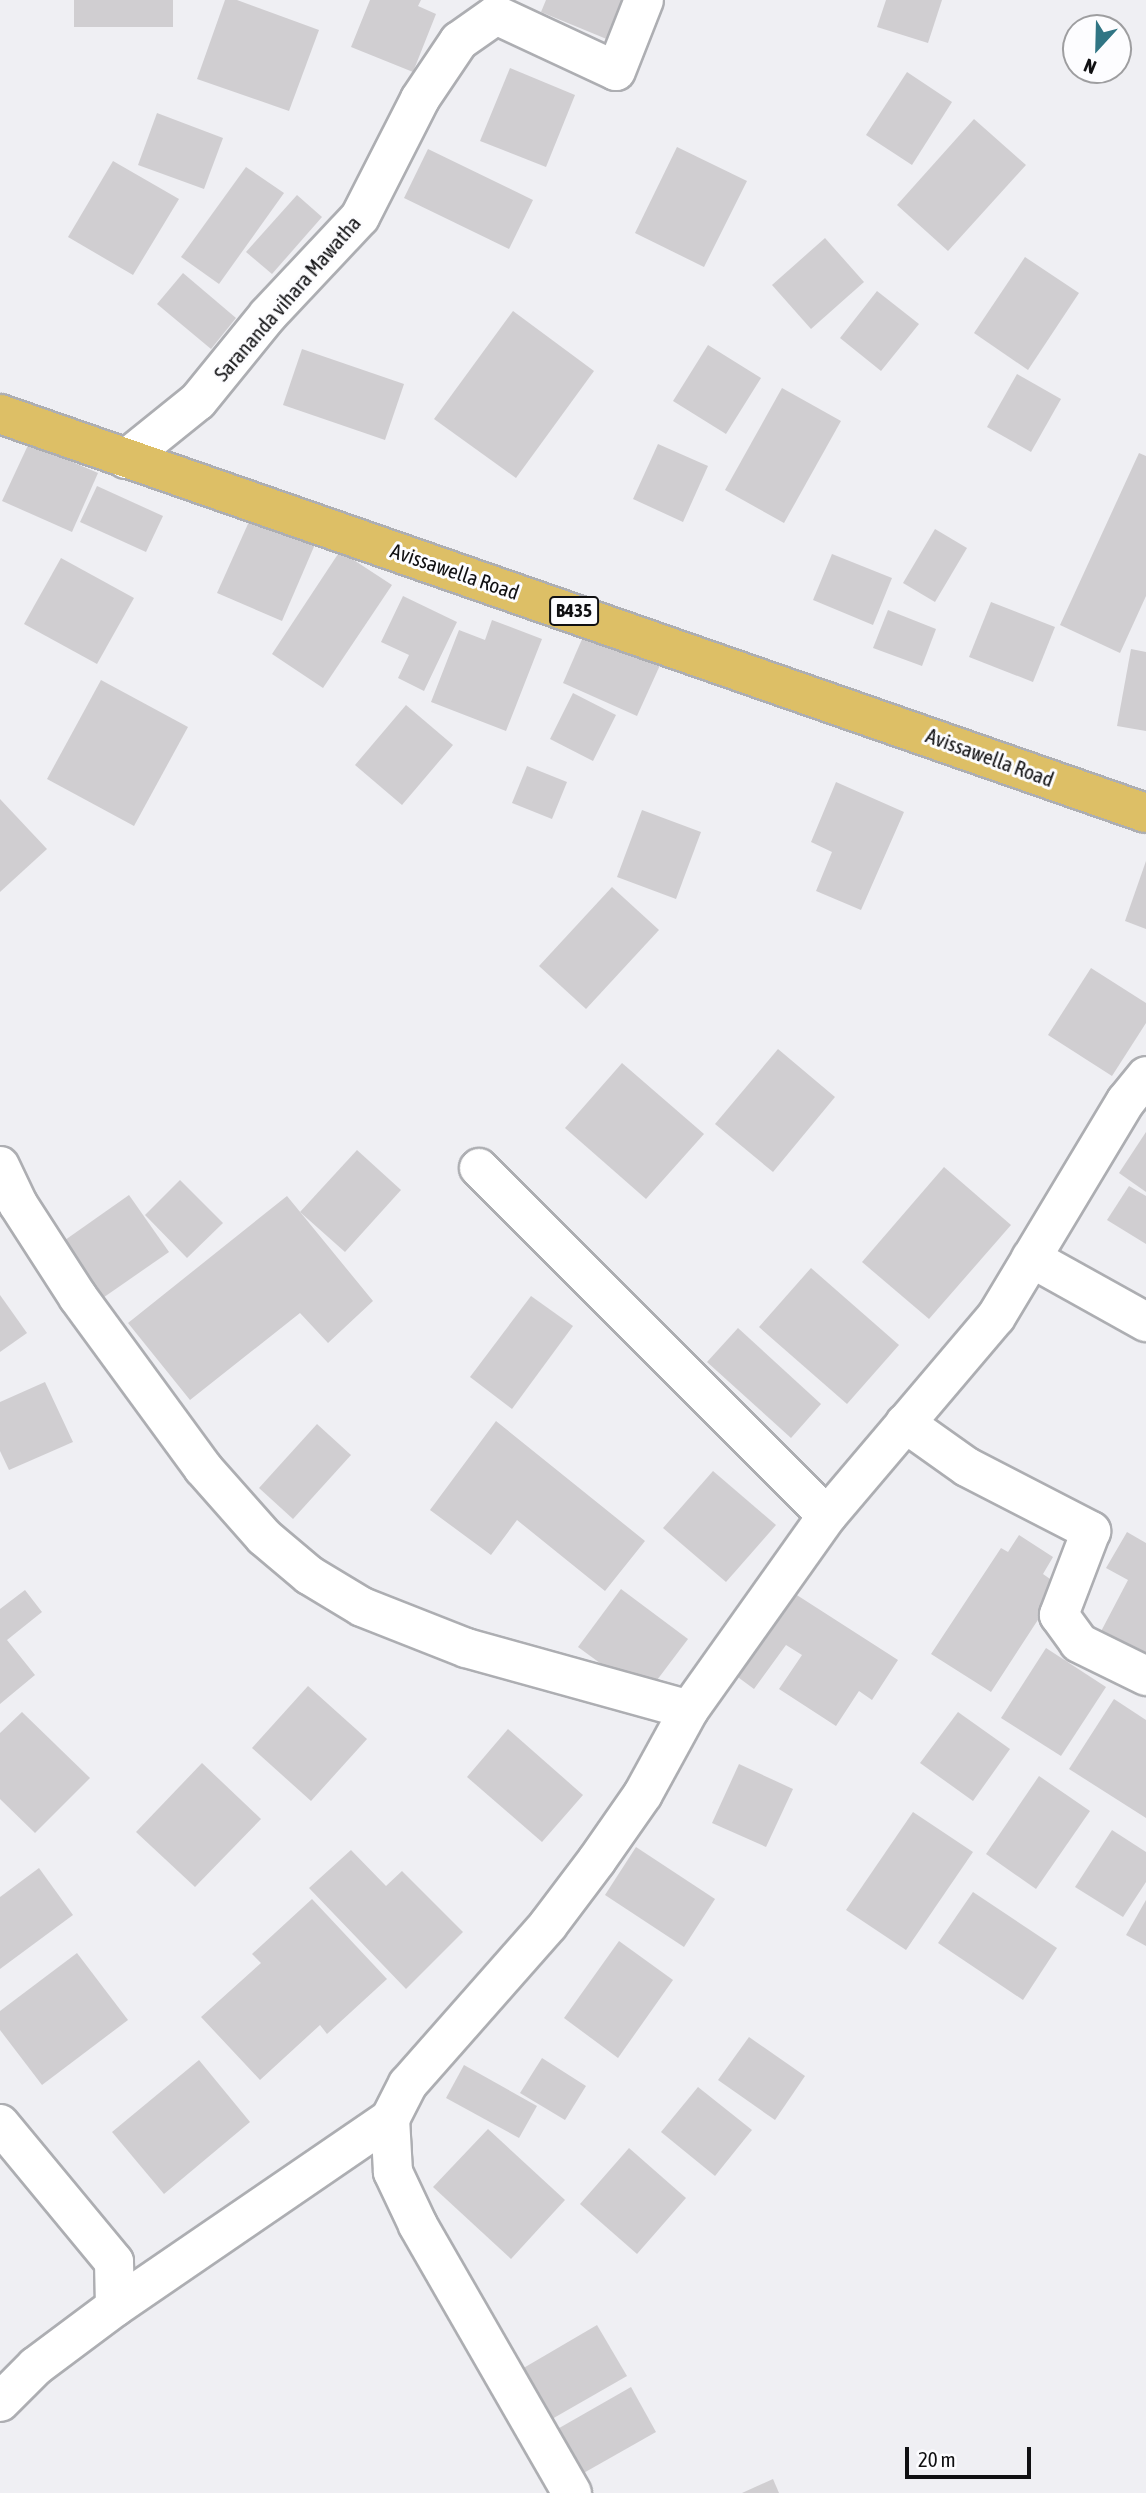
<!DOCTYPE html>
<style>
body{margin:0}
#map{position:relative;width:1146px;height:2493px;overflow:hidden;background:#efeff3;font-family:"Asap Condensed",sans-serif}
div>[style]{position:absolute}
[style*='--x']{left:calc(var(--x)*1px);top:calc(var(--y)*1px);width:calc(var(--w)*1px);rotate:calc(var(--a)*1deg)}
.building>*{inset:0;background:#d0ced1}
.roads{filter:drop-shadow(2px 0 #adaeb2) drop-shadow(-2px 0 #adaeb2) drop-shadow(0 2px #adaeb2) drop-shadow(0 -2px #adaeb2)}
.minor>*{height:38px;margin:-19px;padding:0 19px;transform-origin:19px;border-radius:19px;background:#fff}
.primary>*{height:38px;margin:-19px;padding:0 19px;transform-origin:19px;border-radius:19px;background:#ddbf66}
span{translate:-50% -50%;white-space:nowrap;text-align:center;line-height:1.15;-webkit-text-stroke:6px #fdfdff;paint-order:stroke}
.shield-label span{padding:2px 5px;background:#fdfdff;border:2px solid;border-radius:5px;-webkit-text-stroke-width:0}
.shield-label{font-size:19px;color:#101012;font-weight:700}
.street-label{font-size:21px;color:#101012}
.north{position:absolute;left:1062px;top:14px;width:70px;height:70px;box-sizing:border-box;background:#fdfdff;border:2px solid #9e9ea0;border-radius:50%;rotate:202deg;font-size:19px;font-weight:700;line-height:28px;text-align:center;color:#101012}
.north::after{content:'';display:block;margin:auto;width:24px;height:32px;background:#307584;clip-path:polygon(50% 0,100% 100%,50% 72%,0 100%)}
.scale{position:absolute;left:905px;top:2447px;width:126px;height:32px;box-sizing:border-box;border:4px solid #101012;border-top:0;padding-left:9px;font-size:21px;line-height:24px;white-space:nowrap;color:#101012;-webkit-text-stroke:5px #fdfdff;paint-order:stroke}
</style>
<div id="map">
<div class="building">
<div style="clip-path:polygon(74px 0,173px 0,173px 27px,74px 27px)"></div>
<div style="clip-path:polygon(225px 0,237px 0,319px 30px,289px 111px,197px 79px)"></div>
<div style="clip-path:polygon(370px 0,421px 0,418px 6px,436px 14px,413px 72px,351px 47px)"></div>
<div style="clip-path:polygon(546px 0,624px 0,609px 40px,541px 12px)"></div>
<div style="clip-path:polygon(886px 0,942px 0,928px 43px,877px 27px)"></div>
<div style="clip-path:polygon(510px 68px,575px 95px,546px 167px,480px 141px)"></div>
<div style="clip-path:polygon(907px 72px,952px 102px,912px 165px,866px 135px)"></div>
<div style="clip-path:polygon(157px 113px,223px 138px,204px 189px,138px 165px)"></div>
<div style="clip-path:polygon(974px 119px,1026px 165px,948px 251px,897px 205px)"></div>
<div style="clip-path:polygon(677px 147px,747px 181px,704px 267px,635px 233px)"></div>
<div style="clip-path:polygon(428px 149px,533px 200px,509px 249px,404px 198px)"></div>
<div style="clip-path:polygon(113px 161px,179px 199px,133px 275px,68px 237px)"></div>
<div style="clip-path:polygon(246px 167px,284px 193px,219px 284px,181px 257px)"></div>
<div style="clip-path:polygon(297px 195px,322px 217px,272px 274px,246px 252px)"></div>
<div style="clip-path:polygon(825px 238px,864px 282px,811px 329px,772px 285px)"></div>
<div style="clip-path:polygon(1025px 257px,1079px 293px,1028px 370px,974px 333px)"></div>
<div style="clip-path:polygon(183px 273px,236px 318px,211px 349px,157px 304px)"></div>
<div style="clip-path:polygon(877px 291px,919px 324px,881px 371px,840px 338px)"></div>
<div style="clip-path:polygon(513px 311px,594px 371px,516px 478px,434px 419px)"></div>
<div style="clip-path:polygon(708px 345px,761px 378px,726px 434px,673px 401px)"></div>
<div style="clip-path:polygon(302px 349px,404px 384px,385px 440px,283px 405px)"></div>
<div style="clip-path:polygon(1017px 374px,1061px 399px,1031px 452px,987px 427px)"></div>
<div style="clip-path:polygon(782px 388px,841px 421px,784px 523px,725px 490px)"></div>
<div style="clip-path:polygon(29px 443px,98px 473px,72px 532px,2px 501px)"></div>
<div style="clip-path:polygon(658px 444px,708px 466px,683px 522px,633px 499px)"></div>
<div style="clip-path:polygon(1139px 453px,1146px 456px,1146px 596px,1120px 653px,1060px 625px)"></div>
<div style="clip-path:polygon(97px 486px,163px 516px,146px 552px,80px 522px)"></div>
<div style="clip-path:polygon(252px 515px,316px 542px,282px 621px,217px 593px)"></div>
<div style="clip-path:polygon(935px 529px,967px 548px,935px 602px,903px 583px)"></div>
<div style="clip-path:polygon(340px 551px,392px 585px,323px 688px,272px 654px)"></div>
<div style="clip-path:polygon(832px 554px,892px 578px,873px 625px,813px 600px)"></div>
<div style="clip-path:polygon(61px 558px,134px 598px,97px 664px,24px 624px)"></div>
<div style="clip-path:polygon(403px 596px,457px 622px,424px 691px,398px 678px,409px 655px,381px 642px)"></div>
<div style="clip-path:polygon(991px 602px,1055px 627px,1033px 682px,969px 657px)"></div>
<div style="clip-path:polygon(888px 610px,936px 629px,922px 666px,873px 648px)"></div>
<div style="clip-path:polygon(492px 620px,542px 639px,506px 731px,431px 702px,459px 630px,485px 640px)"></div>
<div style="clip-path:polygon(586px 630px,661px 663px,637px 716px,563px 683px)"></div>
<div style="clip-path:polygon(1131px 649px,1146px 652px,1146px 731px,1117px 726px)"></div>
<div style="clip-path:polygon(101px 680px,188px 727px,134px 826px,47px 779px)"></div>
<div style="clip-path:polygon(573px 693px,616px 715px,593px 761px,550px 739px)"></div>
<div style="clip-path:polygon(406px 705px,453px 745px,402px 805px,355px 765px)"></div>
<div style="clip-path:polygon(527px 766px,567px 782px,552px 819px,512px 803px)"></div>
<div style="clip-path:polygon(836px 782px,904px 812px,861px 910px,816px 891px,832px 852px,811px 842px)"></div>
<div style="clip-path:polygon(0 799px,47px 849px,0 892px)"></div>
<div style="clip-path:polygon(642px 810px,701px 832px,676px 899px,617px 877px)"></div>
<div style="clip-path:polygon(1146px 861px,1146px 929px,1125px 921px)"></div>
<div style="clip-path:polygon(612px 887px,659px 930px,586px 1009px,539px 966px)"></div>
<div style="clip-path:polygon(1091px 968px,1146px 1003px,1146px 1023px,1112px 1076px,1048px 1035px)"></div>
<div style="clip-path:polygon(778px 1049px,835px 1097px,773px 1172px,715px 1124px)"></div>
<div style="clip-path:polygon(622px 1063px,704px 1134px,646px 1199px,565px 1128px)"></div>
<div style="clip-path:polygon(1146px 1132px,1146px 1192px,1119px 1173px)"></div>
<div style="clip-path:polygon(357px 1150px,401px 1190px,345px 1252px,300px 1212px)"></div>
<div style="clip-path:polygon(944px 1167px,1011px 1225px,929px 1319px,862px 1262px)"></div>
<div style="clip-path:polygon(180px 1180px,223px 1223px,187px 1258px,145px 1215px)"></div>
<div style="clip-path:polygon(1129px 1186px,1146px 1196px,1146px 1244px,1107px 1220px)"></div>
<div style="clip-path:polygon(129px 1195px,169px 1252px,97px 1302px,58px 1245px)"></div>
<div style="clip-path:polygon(287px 1196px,373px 1301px,328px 1343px,300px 1313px,190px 1400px,128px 1323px)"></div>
<div style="clip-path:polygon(811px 1268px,899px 1345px,847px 1404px,759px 1327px)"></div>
<div style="clip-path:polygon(0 1295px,27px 1333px,0 1352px)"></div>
<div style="clip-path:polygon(531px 1296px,573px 1326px,512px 1409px,470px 1377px)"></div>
<div style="clip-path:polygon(738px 1328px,821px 1404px,791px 1438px,707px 1362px)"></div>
<div style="clip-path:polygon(45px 1382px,73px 1442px,9px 1470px,0 1451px,0 1402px)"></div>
<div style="clip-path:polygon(496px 1421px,645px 1541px,605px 1591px,517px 1520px,491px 1555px,430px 1510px)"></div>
<div style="clip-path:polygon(317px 1424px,351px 1455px,293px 1519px,259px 1488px)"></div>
<div style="clip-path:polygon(713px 1471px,776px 1525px,726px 1582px,663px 1528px)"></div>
<div style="clip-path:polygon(1127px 1532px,1146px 1543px,1146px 1665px,1097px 1639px,1128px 1580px,1106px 1568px)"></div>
<div style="clip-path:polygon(1019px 1535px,1053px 1557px,1043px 1574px,1060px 1586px,991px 1692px,931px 1654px,1001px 1548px,1008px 1552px)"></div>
<div style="clip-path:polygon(621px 1589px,688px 1639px,645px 1696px,578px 1647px)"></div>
<div style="clip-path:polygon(25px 1590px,42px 1612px,7px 1640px,35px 1675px,0 1704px,0 1609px)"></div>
<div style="clip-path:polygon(789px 1590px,898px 1660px,872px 1700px,859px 1691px,836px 1726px,779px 1689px,802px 1655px,786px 1645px,754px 1689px,727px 1669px)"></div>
<div style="clip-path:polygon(1046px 1648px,1106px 1687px,1061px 1756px,1001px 1718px)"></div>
<div style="clip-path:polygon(308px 1686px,367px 1739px,311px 1801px,252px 1748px)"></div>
<div style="clip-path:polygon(1114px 1699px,1146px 1720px,1146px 1818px,1069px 1769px)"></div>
<div style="clip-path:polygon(22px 1712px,90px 1778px,35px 1833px,0 1799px,0 1733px)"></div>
<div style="clip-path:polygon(958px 1712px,1010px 1749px,973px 1801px,920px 1763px)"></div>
<div style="clip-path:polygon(508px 1729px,583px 1795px,542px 1842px,467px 1777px)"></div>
<div style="clip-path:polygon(202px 1763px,261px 1819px,195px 1887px,136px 1832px)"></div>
<div style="clip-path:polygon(739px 1764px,793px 1789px,766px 1847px,712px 1823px)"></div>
<div style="clip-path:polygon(1039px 1776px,1090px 1811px,1036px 1889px,986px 1854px)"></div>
<div style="clip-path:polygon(913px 1812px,973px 1852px,906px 1950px,846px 1910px)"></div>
<div style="clip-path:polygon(1112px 1830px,1146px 1852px,1146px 1882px,1123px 1917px,1075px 1887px)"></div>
<div style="clip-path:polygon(636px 1847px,715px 1899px,684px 1947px,605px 1895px)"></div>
<div style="clip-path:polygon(351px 1850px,386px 1886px,402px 1871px,463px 1932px,406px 1989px,309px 1888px)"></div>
<div style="clip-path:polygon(39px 1868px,73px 1915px,0 1969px,0 1897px)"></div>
<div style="clip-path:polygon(973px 1892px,1057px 1948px,1023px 2000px,938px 1943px)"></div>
<div style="clip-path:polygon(312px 1899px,387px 1979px,327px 2034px,320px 2025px,260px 2080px,201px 2017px,261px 1963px,252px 1954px)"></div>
<div style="clip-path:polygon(1146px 1900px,1146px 1946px,1126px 1935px)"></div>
<div style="clip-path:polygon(619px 1941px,673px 1980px,618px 2058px,564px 2018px)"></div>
<div style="clip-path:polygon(77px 1953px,128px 2020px,42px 2085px,0 2030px,0 2011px)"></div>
<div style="clip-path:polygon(749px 2037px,805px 2076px,775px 2120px,718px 2080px)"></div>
<div style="clip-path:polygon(542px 2058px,586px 2086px,565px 2120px,520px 2093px)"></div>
<div style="clip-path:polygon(199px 2060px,250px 2122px,164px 2194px,112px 2132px)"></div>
<div style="clip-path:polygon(464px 2065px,537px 2106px,519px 2138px,446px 2098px)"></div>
<div style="clip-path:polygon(698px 2087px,752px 2130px,715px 2176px,661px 2132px)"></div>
<div style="clip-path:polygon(488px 2129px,565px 2200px,511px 2259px,433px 2187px)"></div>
<div style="clip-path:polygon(629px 2148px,686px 2198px,637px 2254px,580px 2204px)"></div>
<div style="clip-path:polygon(597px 2325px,627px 2376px,545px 2423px,515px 2373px)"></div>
<div style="clip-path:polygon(631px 2387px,656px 2432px,573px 2479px,547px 2435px)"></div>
<div style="clip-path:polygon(773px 2479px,779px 2493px,742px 2493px)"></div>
</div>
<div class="roads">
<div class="minor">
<div style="--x:126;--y:459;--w:92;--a:-38.9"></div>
<div style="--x:198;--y:401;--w:111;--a:-50.9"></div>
<div style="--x:268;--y:315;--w:134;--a:-46.8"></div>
<div style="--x:360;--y:217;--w:132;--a:-63"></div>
<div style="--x:420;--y:99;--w:70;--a:-56.1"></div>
<div style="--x:459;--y:41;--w:45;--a:-35.1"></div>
<div style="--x:496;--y:15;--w:132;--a:25"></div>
<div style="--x:616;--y:71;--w:76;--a:-68.5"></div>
<div style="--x:0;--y:1166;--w:42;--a:64.7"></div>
<div style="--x:18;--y:1204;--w:111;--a:57.2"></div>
<div style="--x:78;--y:1297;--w:212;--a:53.8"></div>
<div style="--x:203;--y:1468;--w:92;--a:48.5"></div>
<div style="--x:264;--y:1537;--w:59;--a:40.2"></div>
<div style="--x:309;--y:1575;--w:62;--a:31.1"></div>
<div style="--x:362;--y:1607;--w:112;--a:21.5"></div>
<div style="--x:466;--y:1648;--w:231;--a:15.5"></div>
<div style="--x:479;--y:1168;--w:492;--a:45"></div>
<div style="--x:1031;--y:1258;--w:132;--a:29.1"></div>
<div style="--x:905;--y:1423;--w:76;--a:35.4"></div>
<div style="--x:967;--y:1467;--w:140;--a:27.3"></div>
<div style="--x:1091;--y:1531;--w:90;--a:110.9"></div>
<div style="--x:1059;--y:1615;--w:34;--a:54"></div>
<div style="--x:1079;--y:1643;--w:75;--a:26.2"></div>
<div style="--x:0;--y:2124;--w:179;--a:50.4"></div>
<div style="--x:114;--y:2262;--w:45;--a:88.7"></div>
<div style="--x:115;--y:2307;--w:99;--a:143.2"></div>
<div style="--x:36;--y:2366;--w:51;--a:135"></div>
<div style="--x:115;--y:2307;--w:333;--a:-34.4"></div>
<div style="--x:572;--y:2493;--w:309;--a:-119.9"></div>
<div style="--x:418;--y:2225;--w:59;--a:-115.3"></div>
<div style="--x:393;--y:2172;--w:53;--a:-93.2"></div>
<div style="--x:390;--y:2119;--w:39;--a:-63"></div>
<div style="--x:408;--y:2084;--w:212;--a:-48.6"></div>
<div style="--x:548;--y:1925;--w:81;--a:-53"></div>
<div style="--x:597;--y:1860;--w:80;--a:-55.1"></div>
<div style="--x:643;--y:1794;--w:96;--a:-61.3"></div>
<div style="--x:689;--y:1710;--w:238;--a:-54.6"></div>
<div style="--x:827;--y:1516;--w:261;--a:-49.7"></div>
<div style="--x:996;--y:1317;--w:252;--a:-59"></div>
<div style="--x:1126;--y:1101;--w:32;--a:-51"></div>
</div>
<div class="primary">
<div style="--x:0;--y:414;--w:1213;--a:19.2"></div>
</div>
</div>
<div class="shield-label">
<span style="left:574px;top:611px">B435</span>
</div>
<div class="street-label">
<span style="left:287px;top:298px;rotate:-49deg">Sarananda vihara Mawatha</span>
<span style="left:455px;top:571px;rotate:19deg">Avissawella Road</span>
<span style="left:990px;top:757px;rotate:20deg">Avissawella Road</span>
</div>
<div class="north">N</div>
<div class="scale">20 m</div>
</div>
